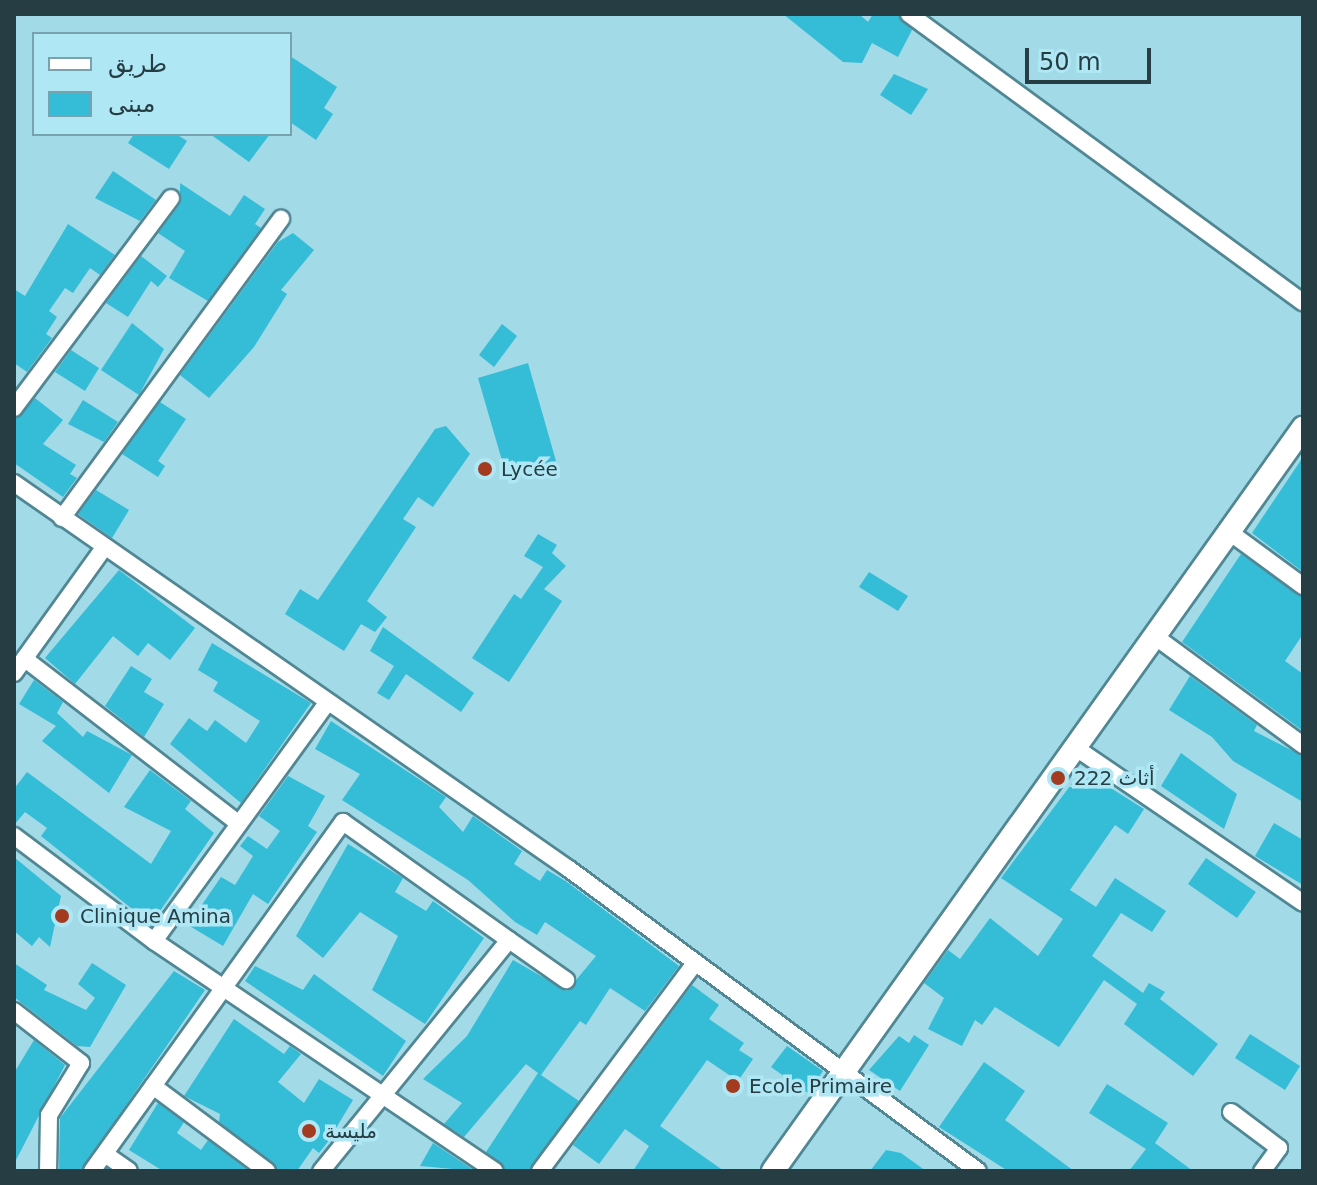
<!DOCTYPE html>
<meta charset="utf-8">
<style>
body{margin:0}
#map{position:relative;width:1317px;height:1185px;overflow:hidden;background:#a2dae7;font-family:"DejaVu Sans","Noto Naskh Arabic",sans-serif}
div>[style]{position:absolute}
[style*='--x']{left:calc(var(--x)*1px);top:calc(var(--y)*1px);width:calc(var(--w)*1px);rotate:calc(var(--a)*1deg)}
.building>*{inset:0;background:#35bcd7}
.roads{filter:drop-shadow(2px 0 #518794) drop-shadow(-2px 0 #518794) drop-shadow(0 2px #518794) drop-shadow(0 -2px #518794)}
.street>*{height:16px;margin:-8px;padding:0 8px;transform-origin:8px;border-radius:8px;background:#fff}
.secondary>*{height:22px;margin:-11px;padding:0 11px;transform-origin:11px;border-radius:11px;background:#fff}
.dots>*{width:22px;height:22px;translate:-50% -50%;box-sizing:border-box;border:4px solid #afe7f5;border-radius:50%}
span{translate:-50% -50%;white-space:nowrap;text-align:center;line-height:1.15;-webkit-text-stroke:7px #afe7f5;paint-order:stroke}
.poi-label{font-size:20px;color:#263d43}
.left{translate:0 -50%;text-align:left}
.frame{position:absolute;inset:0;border:16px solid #263d43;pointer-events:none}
.legend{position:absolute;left:32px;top:32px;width:260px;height:104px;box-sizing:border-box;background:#afe7f5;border:2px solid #78a3ae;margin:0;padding:10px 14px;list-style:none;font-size:24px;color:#263d43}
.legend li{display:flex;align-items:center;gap:16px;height:40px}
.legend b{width:40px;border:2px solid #78a3ae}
.scale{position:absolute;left:1025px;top:48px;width:126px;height:36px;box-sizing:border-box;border:4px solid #263d43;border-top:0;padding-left:10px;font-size:24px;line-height:28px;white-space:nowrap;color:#263d43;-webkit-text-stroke:6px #afe7f5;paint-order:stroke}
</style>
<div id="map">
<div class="building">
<div style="clip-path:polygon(783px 14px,859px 14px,868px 22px,873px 14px,898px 14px,912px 30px,898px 57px,872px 43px,862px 63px,843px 62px)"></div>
<div style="clip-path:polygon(290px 56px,337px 87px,324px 108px,333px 114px,316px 140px,290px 122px)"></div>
<div style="clip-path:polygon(894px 74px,928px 89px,911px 115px,880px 95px)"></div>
<div style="clip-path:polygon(134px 134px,176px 134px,187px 141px,169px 169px,128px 143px)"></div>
<div style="clip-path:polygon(210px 134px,270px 134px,249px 162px)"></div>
<div style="clip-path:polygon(113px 171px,156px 200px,140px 221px,95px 198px)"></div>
<div style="clip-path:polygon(180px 183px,230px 216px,244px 195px,265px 209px,255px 224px,261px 228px,208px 301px,169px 278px,185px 251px,158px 233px,180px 204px)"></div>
<div style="clip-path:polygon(68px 224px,115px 255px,100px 275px,90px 268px,73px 293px,65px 288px,49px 311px,57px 317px,46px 334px,52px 338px,27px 372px,14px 363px,14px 289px,25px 296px)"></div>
<div style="clip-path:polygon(293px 233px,314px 250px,281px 290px,287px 294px,254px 347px,209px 398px,180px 375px,278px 242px)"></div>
<div style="clip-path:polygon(141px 256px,167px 276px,158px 287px,151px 281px,128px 317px,106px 303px)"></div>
<div style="clip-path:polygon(132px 323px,164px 349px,139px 395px,101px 370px)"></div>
<div style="clip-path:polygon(502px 324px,517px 336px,494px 367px,479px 355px)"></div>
<div style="clip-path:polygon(71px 350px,99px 368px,85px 391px,55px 372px)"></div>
<div style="clip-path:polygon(528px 363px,556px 461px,516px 472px,513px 460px,503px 464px,478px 378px)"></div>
<div style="clip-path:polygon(35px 398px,63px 420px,43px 444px,76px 465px,70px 474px,77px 478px,63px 497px,14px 463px,14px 419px)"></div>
<div style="clip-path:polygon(83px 400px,118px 422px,104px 442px,68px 424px)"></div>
<div style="clip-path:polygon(160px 402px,186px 419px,158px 461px,165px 466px,158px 477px,122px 454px)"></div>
<div style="clip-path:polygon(446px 426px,470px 454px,433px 507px,418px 497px,403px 519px,416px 527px,367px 601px,387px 617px,375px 632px,361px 624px,344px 651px,285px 614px,300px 589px,318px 600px,435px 429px)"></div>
<div style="clip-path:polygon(1303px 457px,1303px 572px,1252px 533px)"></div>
<div style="clip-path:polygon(96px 490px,129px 510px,112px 538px,78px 514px)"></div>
<div style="clip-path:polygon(538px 534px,557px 545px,552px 553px,566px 566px,544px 589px,562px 601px,509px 682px,472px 658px,514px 594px,521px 599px,543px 567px,524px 556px)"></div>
<div style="clip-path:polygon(1241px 554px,1303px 597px,1303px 634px,1285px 661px,1303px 674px,1303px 731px,1182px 642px)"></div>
<div style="clip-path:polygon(119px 570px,195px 628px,170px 660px,148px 643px,138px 656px,113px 636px,75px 684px,45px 658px)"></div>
<div style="clip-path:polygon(869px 572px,908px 596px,898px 611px,859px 587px)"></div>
<div style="clip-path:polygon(383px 627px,474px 693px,461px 712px,406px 674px,389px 700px,377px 693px,394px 666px,370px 651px)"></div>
<div style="clip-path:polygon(212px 643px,311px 703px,241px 803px,170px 744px,189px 718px,207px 731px,215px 720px,246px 743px,260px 721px,213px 691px,218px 682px,198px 670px)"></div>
<div style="clip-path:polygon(131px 666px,152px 679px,144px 692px,164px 704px,144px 737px,105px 706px)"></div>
<div style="clip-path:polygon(1190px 676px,1257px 725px,1254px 731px,1303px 756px,1303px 802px,1233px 761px,1212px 737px,1169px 710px)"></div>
<div style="clip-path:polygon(34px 680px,63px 702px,57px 713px,83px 737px,87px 731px,132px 755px,109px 793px,42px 741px,56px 726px,19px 704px)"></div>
<div style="clip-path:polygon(331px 721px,446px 797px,439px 807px,463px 832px,473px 816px,522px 851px,514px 864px,540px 881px,547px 870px,567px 882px,679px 966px,645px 1011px,610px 988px,586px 1025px,580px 1021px,541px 1075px,579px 1101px,529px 1171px,506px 1171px,486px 1152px,538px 1073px,526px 1064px,464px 1137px,444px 1124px,462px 1103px,423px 1079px,467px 1036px,513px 960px,567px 991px,596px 956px,545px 922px,537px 935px,515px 922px,468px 880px,342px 800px,360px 774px,315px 749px)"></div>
<div style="clip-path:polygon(1181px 753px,1237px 794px,1224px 829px,1161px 786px)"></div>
<div style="clip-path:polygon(150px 770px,191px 801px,185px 809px,214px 833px,151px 924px,41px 836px,47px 828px,25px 812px,14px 825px,14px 789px,27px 772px,151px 864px,171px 831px,124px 807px)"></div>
<div style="clip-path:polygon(1082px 770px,1144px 809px,1128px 834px,1115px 825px,1070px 890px,1096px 907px,1115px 878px,1166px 911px,1152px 932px,1121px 913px,1092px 956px,1143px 993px,1149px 983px,1165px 992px,1160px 999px,1218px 1044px,1193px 1076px,1124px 1024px,1137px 1004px,1104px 980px,1059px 1047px,995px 1007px,982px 1025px,975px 1020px,962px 1046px,928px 1029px,944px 998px,924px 983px,948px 950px,960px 959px,990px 918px,1038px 956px,1063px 919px,1001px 878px)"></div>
<div style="clip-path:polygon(288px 776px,325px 796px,308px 826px,317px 832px,268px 904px,253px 894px,223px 946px,188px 925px,221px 877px,235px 885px,253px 856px,240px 846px,248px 836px,267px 849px,280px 831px,259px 816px)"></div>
<div style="clip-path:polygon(1274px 823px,1303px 840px,1303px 885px,1255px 856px)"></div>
<div style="clip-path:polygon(348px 844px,403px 878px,395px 892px,426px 911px,433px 901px,484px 938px,425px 1024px,372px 990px,398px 936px,360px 912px,323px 958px,296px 936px)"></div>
<div style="clip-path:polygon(14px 857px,61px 896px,50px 947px,39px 937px,32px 946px,14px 931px)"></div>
<div style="clip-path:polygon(1206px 858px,1256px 892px,1237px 918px,1188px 884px)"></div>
<div style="clip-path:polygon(14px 963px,47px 985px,44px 990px,86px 1010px,95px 998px,78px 984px,92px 963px,126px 985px,90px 1047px,77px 1046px,14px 997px)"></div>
<div style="clip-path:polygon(255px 966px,303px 990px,314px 974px,406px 1041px,383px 1076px,245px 981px)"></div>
<div style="clip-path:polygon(174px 971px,205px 990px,81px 1171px,59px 1171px,60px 1118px)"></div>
<div style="clip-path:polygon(692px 985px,719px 1005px,709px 1019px,744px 1043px,739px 1050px,753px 1059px,738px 1081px,707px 1060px,660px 1126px,724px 1171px,633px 1171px,649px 1146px,625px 1129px,599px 1164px,573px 1145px)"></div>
<div style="clip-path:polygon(234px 1019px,284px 1054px,290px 1046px,301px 1054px,278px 1082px,304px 1103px,319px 1079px,353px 1100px,327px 1143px,319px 1153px,313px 1148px,297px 1171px,278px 1171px,219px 1122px,220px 1114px,184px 1096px)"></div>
<div style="clip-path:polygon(1250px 1034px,1300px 1066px,1285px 1090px,1235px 1058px)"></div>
<div style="clip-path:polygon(914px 1035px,929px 1045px,900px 1091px,869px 1070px,899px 1036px,909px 1043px)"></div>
<div style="clip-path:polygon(34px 1040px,65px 1065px,14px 1164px,14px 1073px)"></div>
<div style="clip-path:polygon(787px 1046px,823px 1071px,808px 1093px,771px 1067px)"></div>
<div style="clip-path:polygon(984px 1062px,1025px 1091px,1005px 1120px,1074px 1171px,1008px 1171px,939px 1127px)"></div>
<div style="clip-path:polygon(1107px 1084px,1168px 1123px,1155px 1143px,1193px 1171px,1129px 1171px,1146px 1149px,1089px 1113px)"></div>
<div style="clip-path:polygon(158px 1103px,184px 1122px,177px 1133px,201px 1150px,208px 1140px,249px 1171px,163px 1171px,129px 1150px)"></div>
<div style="clip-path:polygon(433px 1143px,475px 1171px,420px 1166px)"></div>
<div style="clip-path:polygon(886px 1150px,901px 1153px,926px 1171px,870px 1171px)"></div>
</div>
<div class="roads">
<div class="street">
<div style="--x:909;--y:14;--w:488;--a:36.2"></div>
<div style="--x:14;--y:408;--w:262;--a:-53.2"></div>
<div style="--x:14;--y:483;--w:676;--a:34.82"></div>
<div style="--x:569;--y:869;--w:508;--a:36.44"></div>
<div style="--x:62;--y:518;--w:371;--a:-53.8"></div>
<div style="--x:1228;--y:531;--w:93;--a:36.3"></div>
<div style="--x:1153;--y:635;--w:186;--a:36.3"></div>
<div style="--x:25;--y:659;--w:270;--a:37.6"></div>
<div style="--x:14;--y:673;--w:153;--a:-54.3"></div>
<div style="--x:1073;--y:746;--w:278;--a:34.3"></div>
<div style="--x:14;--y:836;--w:175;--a:36.9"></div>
<div style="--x:154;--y:941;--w:411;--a:34"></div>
<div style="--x:509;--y:940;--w:70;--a:35.1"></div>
<div style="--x:154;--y:941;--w:294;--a:-54"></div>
<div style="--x:14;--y:1011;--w:85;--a:37.8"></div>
<div style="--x:81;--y:1063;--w:61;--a:121.6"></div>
<div style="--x:49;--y:1115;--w:56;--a:91"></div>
<div style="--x:153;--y:1086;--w:142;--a:36.7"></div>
<div style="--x:1231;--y:1112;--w:60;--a:36.9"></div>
<div style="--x:1279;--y:1148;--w:29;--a:126"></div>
<div style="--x:105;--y:1154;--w:29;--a:35"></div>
<div style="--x:92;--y:1171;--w:430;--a:-54.3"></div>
<div style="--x:343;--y:822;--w:204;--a:35.4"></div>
<div style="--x:509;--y:940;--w:298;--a:129.1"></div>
<div style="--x:540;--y:1171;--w:259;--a:-53.3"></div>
</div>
<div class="secondary">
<div style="--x:773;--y:1171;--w:913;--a:-54.5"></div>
</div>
</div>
<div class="dots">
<div style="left:485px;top:469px;background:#a33b21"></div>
<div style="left:1058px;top:778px;background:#a33b21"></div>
<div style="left:62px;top:916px;background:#a33b21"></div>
<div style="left:733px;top:1086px;background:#a33b21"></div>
<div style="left:309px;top:1131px;background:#a33b21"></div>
</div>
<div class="poi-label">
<span class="left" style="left:501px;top:469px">Lycée</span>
<span class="left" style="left:1074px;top:778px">أثاث 222</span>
<span class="left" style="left:80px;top:916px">Clinique Amina</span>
<span class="left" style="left:749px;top:1086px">Ecole Primaire</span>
<span class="left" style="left:325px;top:1131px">مليسة</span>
</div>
<div class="frame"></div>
<ul class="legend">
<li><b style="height:10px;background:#fff"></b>طريق</li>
<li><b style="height:22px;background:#35bcd7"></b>مبنى</li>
</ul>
<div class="scale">50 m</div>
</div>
